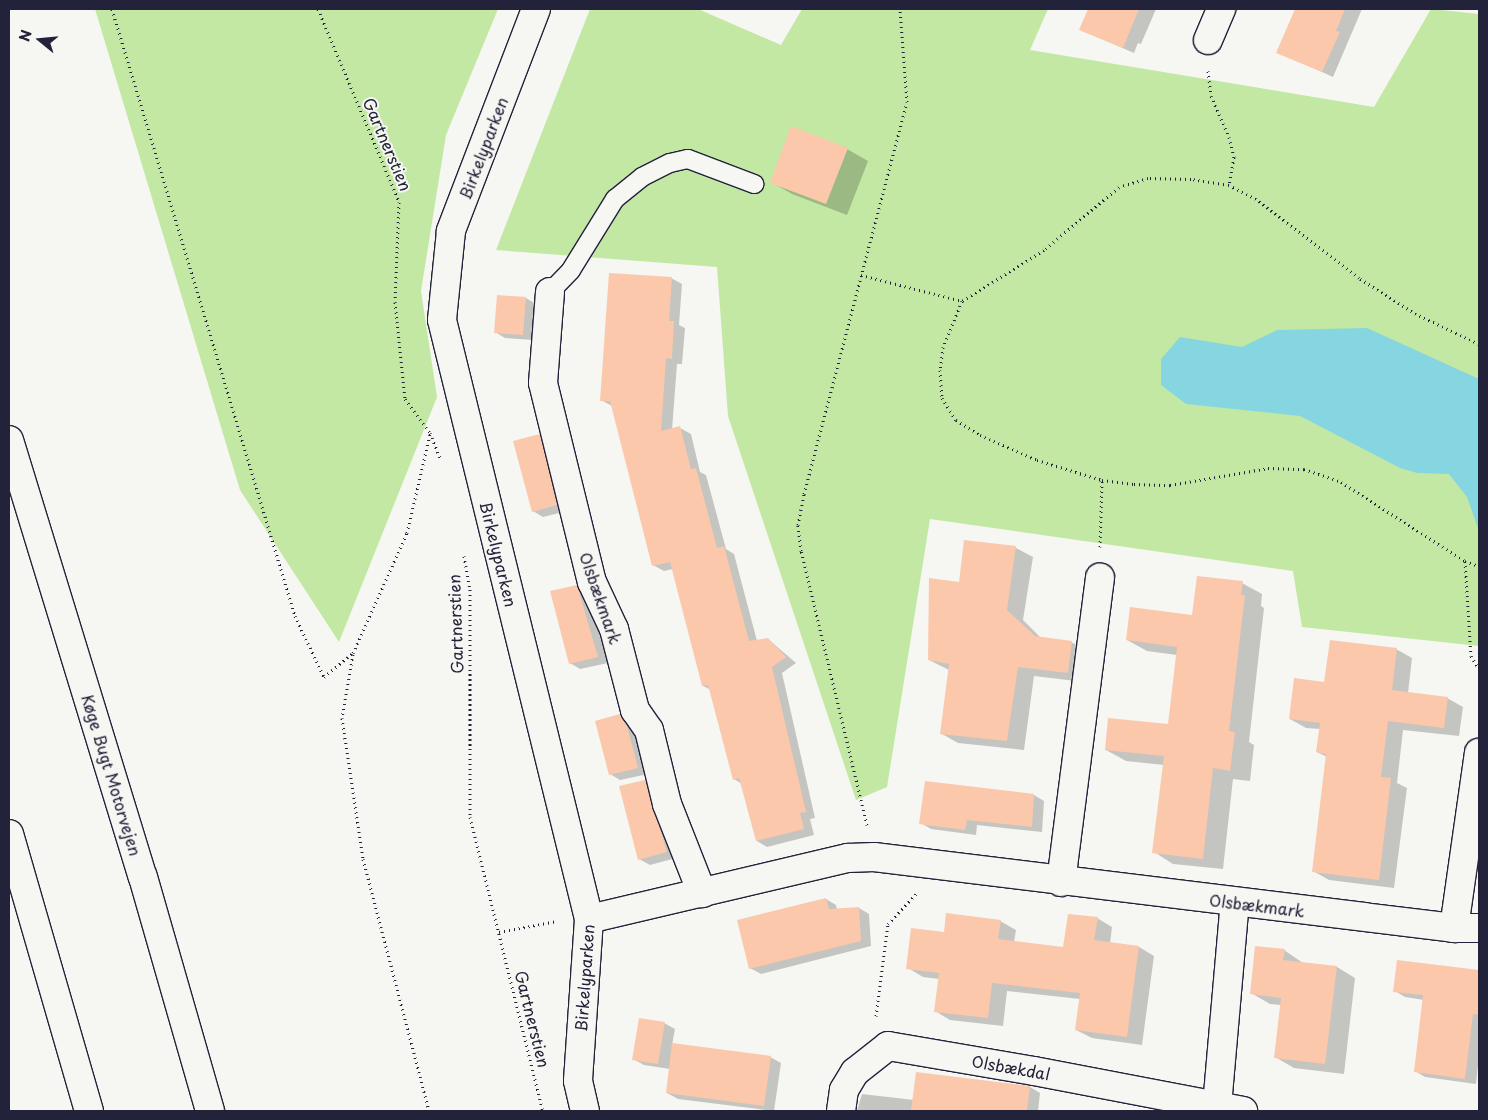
<!DOCTYPE html>
<meta charset="utf-8">
<style>
body{margin:0}
#map{position:relative;width:1488px;height:1120px;overflow:hidden;background:#f6f6f2;font-family:"Playpen Sans",sans-serif}
div>[style]{position:absolute}
[style*='--x']{left:calc(var(--x)*1px);top:calc(var(--y)*1px);width:calc(var(--w)*1px);rotate:calc(var(--a)*1deg)}
.green>*{inset:0;background:#c2e8a3}
.water>*{inset:0;background:#86d6e1}
.shadow>*{inset:0;background:#0003}
.building>*{inset:0;background:#fbc8ac}
.path>*{height:3px;margin-top:-1.5px;transform-origin:0;background:repeating-linear-gradient(90deg,#22223b 0 1px,transparent 0 5px)}
.roads{filter:drop-shadow(1px 0 #22223b) drop-shadow(-1px 0 #22223b) drop-shadow(0 1px #22223b) drop-shadow(0 -1px #22223b)}
.lane>*{height:18px;margin:-9px;padding:0 9px;transform-origin:9px;border-radius:9px;background:#f6f6f2}
.street>*{height:28px;margin:-14px;padding:0 14px;transform-origin:14px;border-radius:14px;background:#f6f6f2}
.highway>*{height:28px;margin:-14px;padding:0 14px;transform-origin:14px;border-radius:14px;background:#f6f6f2}
span{translate:-50% -50%;white-space:nowrap;text-align:center;line-height:1.15;-webkit-text-stroke:4px #f6f6f2;paint-order:stroke}
.street-label{font-size:16px;color:#22223b}
.frame{position:absolute;inset:0;border:10px solid #22223b;pointer-events:none}
.north{position:absolute;left:15px;top:15px;width:50px;height:50px;-webkit-text-stroke:4px #f6f6f2;paint-order:stroke;rotate:287deg;font-size:14px;font-weight:700;line-height:20px;text-align:center;color:#22223b}
.north::after{content:'';display:block;margin:auto;width:18px;height:22px;background:#22223b;clip-path:polygon(50% 0,100% 100%,50% 72%,0 100%)}
</style>
<div id="map">
<div class="green">
<div style="clip-path:polygon(95px 9px,498px 9px,446px 135px,421px 291px,437px 397px,339px 642px,240px 490px)"></div>
<div style="clip-path:polygon(590px 9px,698px 9px,781px 45px,802px 9px,1048px 9px,1030px 50px,1374px 107px,1431px 9px,1479px 14px,1479px 646px,1302px 627px,1293px 571px,930px 519px,887px 787px,856px 800px,728px 416px,717px 267px,496px 250px)"></div>
</div>
<div class="water">
<div style="clip-path:polygon(1367px 328px,1479px 379px,1479px 531px,1467px 497px,1449px 474px,1417px 473px,1400px 468px,1300px 416px,1186px 404px,1161px 385px,1161px 359px,1180px 337px,1242px 347px,1277px 330px)"></div>
</div>
<div class="shadow">
<div style="clip-path:polygon(1089px 9px,1156px 9px,1141px 44px,1138px 43px,1134px 53px,1081px 30px)"></div>
<div style="clip-path:polygon(1296px 9px,1362px 9px,1333px 77px,1278px 52px)"></div>
<div style="clip-path:polygon(847px 149px,868px 161px,847px 215px,792px 194px,771px 182px)"></div>
<div style="clip-path:polygon(671px 278px,682px 284px,679px 325px,685px 328px,682px 364px,677px 364px,672px 430px,680px 428px,691px 434px,700px 472px,706px 475px,726px 549px,734px 554px,757px 641px,768px 639px,796px 663px,782px 673px,815px 818px,810px 819px,814px 835px,767px 847px,757px 841px,742px 784px,734px 779px,711px 690px,703px 686px,673px 569px,664px 571px,653px 565px,612px 406px,601px 400px)"></div>
<div style="clip-path:polygon(526px 298px,536px 304px,533px 340px,505px 338px,495px 332px)"></div>
<div style="clip-path:polygon(539px 435px,550px 442px,567px 511px,543px 517px,533px 511px)"></div>
<div style="clip-path:polygon(965px 542px,1016px 548px,1033px 557px,1023px 620px,1042px 639px,1071px 642px,1088px 651px,1084px 682px,1034px 676px,1024px 750px,958px 743px,942px 734px,949px 670px,929px 660px,960px 583px)"></div>
<div style="clip-path:polygon(1242px 583px,1262px 594px,1261px 606px,1264px 608px,1249px 742px,1254px 745px,1250px 781px,1233px 779px,1223px 869px,1173px 864px,1154px 852px,1164px 765px,1126px 761px,1106px 750px,1169px 725px,1177px 655px,1147px 651px,1127px 640px,1193px 616px)"></div>
<div style="clip-path:polygon(576px 586px,587px 592px,608px 663px,580px 669px,570px 663px)"></div>
<div style="clip-path:polygon(1396px 649px,1412px 658px,1408px 693px,1447px 698px,1463px 707px,1459px 736px,1403px 730px,1397px 783px,1407px 788px,1394px 888px,1329px 880px,1313px 871px,1327px 757px,1317px 752px,1320px 729px,1306px 728px,1290px 719px,1326px 683px)"></div>
<div style="clip-path:polygon(620px 716px,631px 722px,637px 733px,648px 774px,620px 780px,610px 774px)"></div>
<div style="clip-path:polygon(645px 781px,655px 787px,676px 858px,650px 865px,639px 859px)"></div>
<div style="clip-path:polygon(926px 783px,1034px 795px,1044px 801px,1042px 832px,977px 825px,976px 835px,931px 829px,921px 823px)"></div>
<div style="clip-path:polygon(826px 899px,836px 905px,837px 910px,859px 908px,869px 914px,871px 946px,761px 974px,750px 968px)"></div>
<div style="clip-path:polygon(1097px 918px,1112px 927px,1110px 944px,1139px 947px,1154px 956px,1142px 1045px,1092px 1038px,1076px 1030px,1080px 999px,1007px 991px,1003px 1026px,950px 1020px,935px 1011px,939px 979px,923px 977px,908px 968px,945px 933px,1000px 921px,1016px 930px,1014px 942px,1064px 948px)"></div>
<div style="clip-path:polygon(1284px 950px,1303px 963px,1337px 967px,1355px 978px,1344px 1074px,1294px 1068px,1275px 1057px,1281px 1005px,1270px 1004px,1251px 993px)"></div>
<div style="clip-path:polygon(1398px 961px,1479px 971px,1479px 1056px,1476px 1084px,1425px 1077px,1415px 1071px,1424px 1000px,1405px 997px,1395px 991px)"></div>
<div style="clip-path:polygon(664px 1023px,675px 1029px,672px 1045px,770px 1057px,781px 1063px,774px 1111px,678px 1099px,667px 1093px,670px 1069px,644px 1065px,633px 1059px)"></div>
<div style="clip-path:polygon(917px 1074px,1030px 1087px,1040px 1093px,1038px 1111px,857px 1111px,862px 1094px,914px 1100px)"></div>
</div>
<div class="building">
<div style="clip-path:polygon(1088px 9px,1139px 9px,1123px 48px,1079px 30px)"></div>
<div style="clip-path:polygon(1295px 9px,1345px 9px,1336px 31px,1340px 32px,1322px 72px,1276px 53px)"></div>
<div style="clip-path:polygon(791px 126px,848px 148px,826px 204px,770px 183px)"></div>
<div style="clip-path:polygon(609px 273px,672px 277px,669px 321px,674px 321px,672px 359px,666px 358px,661px 431px,680px 426px,691px 469px,696px 468px,717px 548px,724px 546px,749px 641px,768px 638px,786px 657px,772px 667px,806px 812px,800px 813px,804px 829px,756px 841px,739px 778px,733px 780px,708px 685px,702px 686px,670px 562px,652px 566px,610px 401px,600px 401px)"></div>
<div style="clip-path:polygon(497px 295px,526px 297px,523px 335px,494px 333px)"></div>
<div style="clip-path:polygon(540px 434px,557px 505px,532px 512px,513px 441px)"></div>
<div style="clip-path:polygon(964px 540px,1016px 546px,1007px 610px,1035px 636px,1072px 641px,1068px 673px,1018px 667px,1007px 741px,940px 734px,949px 664px,928px 660px,929px 578px,959px 582px)"></div>
<div style="clip-path:polygon(1197px 576px,1243px 581px,1241px 595px,1245px 595px,1229px 731px,1235px 732px,1230px 771px,1213px 768px,1203px 859px,1152px 853px,1164px 756px,1105px 750px,1108px 718px,1168px 724px,1177px 647px,1126px 640px,1130px 607px,1192px 615px)"></div>
<div style="clip-path:polygon(577px 585px,598px 657px,569px 664px,550px 591px)"></div>
<div style="clip-path:polygon(1330px 640px,1397px 648px,1392px 690px,1448px 697px,1444px 728px,1388px 721px,1381px 777px,1391px 778px,1379px 880px,1312px 872px,1326px 754px,1316px 752px,1320px 723px,1289px 719px,1294px 678px,1324px 682px)"></div>
<div style="clip-path:polygon(620px 714px,627px 726px,638px 768px,609px 775px,595px 721px)"></div>
<div style="clip-path:polygon(645px 780px,667px 852px,638px 860px,619px 786px)"></div>
<div style="clip-path:polygon(925px 781px,1034px 794px,1032px 827px,967px 820px,965px 830px,919px 824px)"></div>
<div style="clip-path:polygon(826px 898px,829px 909px,859px 907px,861px 941px,749px 969px,737px 920px)"></div>
<div style="clip-path:polygon(946px 913px,1001px 920px,998px 939px,1063px 947px,1068px 914px,1098px 917px,1094px 940px,1139px 946px,1127px 1037px,1075px 1030px,1080px 993px,992px 983px,988px 1018px,934px 1012px,939px 973px,906px 969px,911px 928px,944px 932px)"></div>
<div style="clip-path:polygon(1255px 946px,1285px 949px,1283px 960px,1337px 966px,1325px 1064px,1274px 1058px,1281px 998px,1250px 994px)"></div>
<div style="clip-path:polygon(1397px 960px,1479px 970px,1479px 1015px,1473px 1014px,1465px 1079px,1414px 1072px,1423px 995px,1393px 992px)"></div>
<div style="clip-path:polygon(639px 1018px,665px 1022px,658px 1064px,632px 1060px)"></div>
<div style="clip-path:polygon(672px 1043px,771px 1056px,764px 1106px,666px 1093px)"></div>
<div style="clip-path:polygon(916px 1072px,1030px 1086px,1027px 1111px,911px 1111px)"></div>
</div>
<div class="path">
<div style="--x:112;--y:9;--w:634;--a:73.22"></div>
<div style="--x:295;--y:616;--w:68;--a:64.6"></div>
<div style="--x:324;--y:677;--w:38;--a:-40"></div>
<div style="--x:353;--y:653;--w:132;--a:-65.8"></div>
<div style="--x:407;--y:533;--w:102;--a:-76.9"></div>
<div style="--x:318;--y:9;--w:209;--a:67.2"></div>
<div style="--x:399;--y:202;--w:100;--a:92.3"></div>
<div style="--x:395;--y:302;--w:98;--a:84.1"></div>
<div style="--x:405;--y:399;--w:42;--a:53.7"></div>
<div style="--x:430;--y:433;--w:27;--a:68"></div>
<div style="--x:1208;--y:71;--w:25;--a:83"></div>
<div style="--x:1211;--y:96;--w:45;--a:66.3"></div>
<div style="--x:1229;--y:137;--w:21;--a:76"></div>
<div style="--x:1234;--y:157;--w:28;--a:100"></div>
<div style="--x:861;--y:275;--w:104;--a:14.4"></div>
<div style="--x:1479;--y:344;--w:70;--a:-154.5"></div>
<div style="--x:1416;--y:314;--w:67;--a:-147.7"></div>
<div style="--x:1359;--y:278;--w:130;--a:-142.5"></div>
<div style="--x:1256;--y:199;--w:30;--a:-153"></div>
<div style="--x:1229;--y:185;--w:38;--a:-171"></div>
<div style="--x:1191;--y:179;--w:43;--a:-178.7"></div>
<div style="--x:1148;--y:178;--w:30;--a:163"></div>
<div style="--x:1119;--y:187;--w:98;--a:140"></div>
<div style="--x:1044;--y:250;--w:97;--a:148.1"></div>
<div style="--x:962;--y:301;--w:50;--a:112.4"></div>
<div style="--x:943;--y:347;--w:23;--a:97"></div>
<div style="--x:940;--y:370;--w:28;--a:86"></div>
<div style="--x:942;--y:398;--w:26;--a:58"></div>
<div style="--x:956;--y:420;--w:28;--a:32"></div>
<div style="--x:980;--y:435;--w:62;--a:23.7"></div>
<div style="--x:1037;--y:460;--w:68;--a:17.1"></div>
<div style="--x:1102;--y:480;--w:32;--a:7"></div>
<div style="--x:1134;--y:484;--w:36;--a:2"></div>
<div style="--x:1170;--y:485;--w:99;--a:-9.8"></div>
<div style="--x:1268;--y:468;--w:36;--a:2"></div>
<div style="--x:1304;--y:469;--w:39;--a:19"></div>
<div style="--x:1341;--y:482;--w:147;--a:32.5"></div>
<div style="--x:1465;--y:561;--w:15;--a:20"></div>
<div style="--x:1100;--y:547;--w:67;--a:-88.3"></div>
<div style="--x:464;--y:556;--w:34;--a:80"></div>
<div style="--x:470;--y:589;--w:228;--a:90"></div>
<div style="--x:470;--y:817;--w:303;--a:76.1"></div>
<div style="--x:1465;--y:561;--w:95;--a:86.4"></div>
<div style="--x:1471;--y:656;--w:15;--a:58"></div>
<div style="--x:353;--y:654;--w:65;--a:99.8"></div>
<div style="--x:342;--y:718;--w:143;--a:81.5"></div>
<div style="--x:363;--y:859;--w:260;--a:75.3"></div>
<div style="--x:867;--y:825;--w:282;--a:-103.5"></div>
<div style="--x:801;--y:551;--w:26;--a:-97"></div>
<div style="--x:798;--y:525;--w:32;--a:-79"></div>
<div style="--x:804;--y:494;--w:405;--a:-75.3"></div>
<div style="--x:907;--y:102;--w:93;--a:-94.3"></div>
<div style="--x:499;--y:932;--w:59;--a:-10.7"></div>
<div style="--x:876;--y:1016;--w:93;--a:-82.6"></div>
<div style="--x:888;--y:924;--w:41;--a:-47"></div>
</div>
<div class="roads">
<div class="lane">
<div style="--x:550;--y:292;--w:30;--a:-46"></div>
<div style="--x:571;--y:270;--w:84;--a:-58.2"></div>
<div style="--x:615;--y:199;--w:35;--a:-39"></div>
<div style="--x:642;--y:177;--w:31;--a:-27"></div>
<div style="--x:670;--y:163;--w:18;--a:-13"></div>
<div style="--x:688;--y:159;--w:71;--a:20.7"></div>
</div>
<div class="street">
<div style="--x:536;--y:9;--w:238;--a:111"></div>
<div style="--x:451;--y:231;--w:89;--a:95.8"></div>
<div style="--x:442;--y:320;--w:617;--a:76.21"></div>
<div style="--x:589;--y:919;--w:162;--a:93.9"></div>
<div style="--x:578;--y:1081;--w:31;--a:77"></div>
<div style="--x:1208;--y:40;--w:34;--a:-67"></div>
<div style="--x:550;--y:292;--w:91;--a:94.4"></div>
<div style="--x:543;--y:383;--w:205;--a:76.2"></div>
<div style="--x:592;--y:582;--w:52;--a:64.9"></div>
<div style="--x:614;--y:629;--w:84;--a:75.5"></div>
<div style="--x:635;--y:710;--w:24;--a:55"></div>
<div style="--x:649;--y:730;--w:76;--a:76.3"></div>
<div style="--x:667;--y:804;--w:96;--a:68.5"></div>
<div style="--x:1061;--y:882;--w:307;--a:-82.7"></div>
<div style="--x:589;--y:919;--w:266;--a:-13.3"></div>
<div style="--x:848;--y:858;--w:26;--a:-2"></div>
<div style="--x:874;--y:857;--w:584;--a:6.98"></div>
<div style="--x:1454;--y:928;--w:25;--a:0"></div>
<div style="--x:1454;--y:928;--w:177;--a:-81.9"></div>
<div style="--x:1217;--y:1106;--w:205;--a:-85"></div>
<div style="--x:841;--y:1111;--w:21;--a:-82"></div>
<div style="--x:844;--y:1090;--w:21;--a:-59"></div>
<div style="--x:855;--y:1072;--w:42;--a:-38.2"></div>
<div style="--x:888;--y:1046;--w:148;--a:9.7"></div>
<div style="--x:1034;--y:1071;--w:213;--a:10.8"></div>
</div>
<div class="highway">
<div style="--x:9;--y:440;--w:457;--a:73"></div>
<div style="--x:143;--y:877;--w:243;--a:74"></div>
<div style="--x:9;--y:834;--w:288;--a:73.9"></div>
</div>
</div>
<div class="street-label">
<span style="left:388px;top:144px;rotate:67deg">Gartnerstien</span>
<span style="left:483px;top:148px;rotate:-69deg">Birkelyparken</span>
<span style="left:499px;top:554px;rotate:76deg">Birkelyparken</span>
<span style="left:601px;top:598px;rotate:71deg">Olsbækmark</span>
<span style="left:455px;top:624px;rotate:-92deg">Gartnerstien</span>
<span style="left:112px;top:775px;rotate:73deg">Køge Bugt Motorvejen</span>
<span style="left:1257px;top:905px;rotate:7deg">Olsbækmark</span>
<span style="left:584px;top:978px;rotate:-86deg">Birkelyparken</span>
<span style="left:533px;top:1019px;rotate:76deg">Gartnerstien</span>
<span style="left:1011px;top:1067px;rotate:10deg">Olsbækdal</span>
</div>
<div class="frame"></div>
<div class="north">N</div>
</div>
